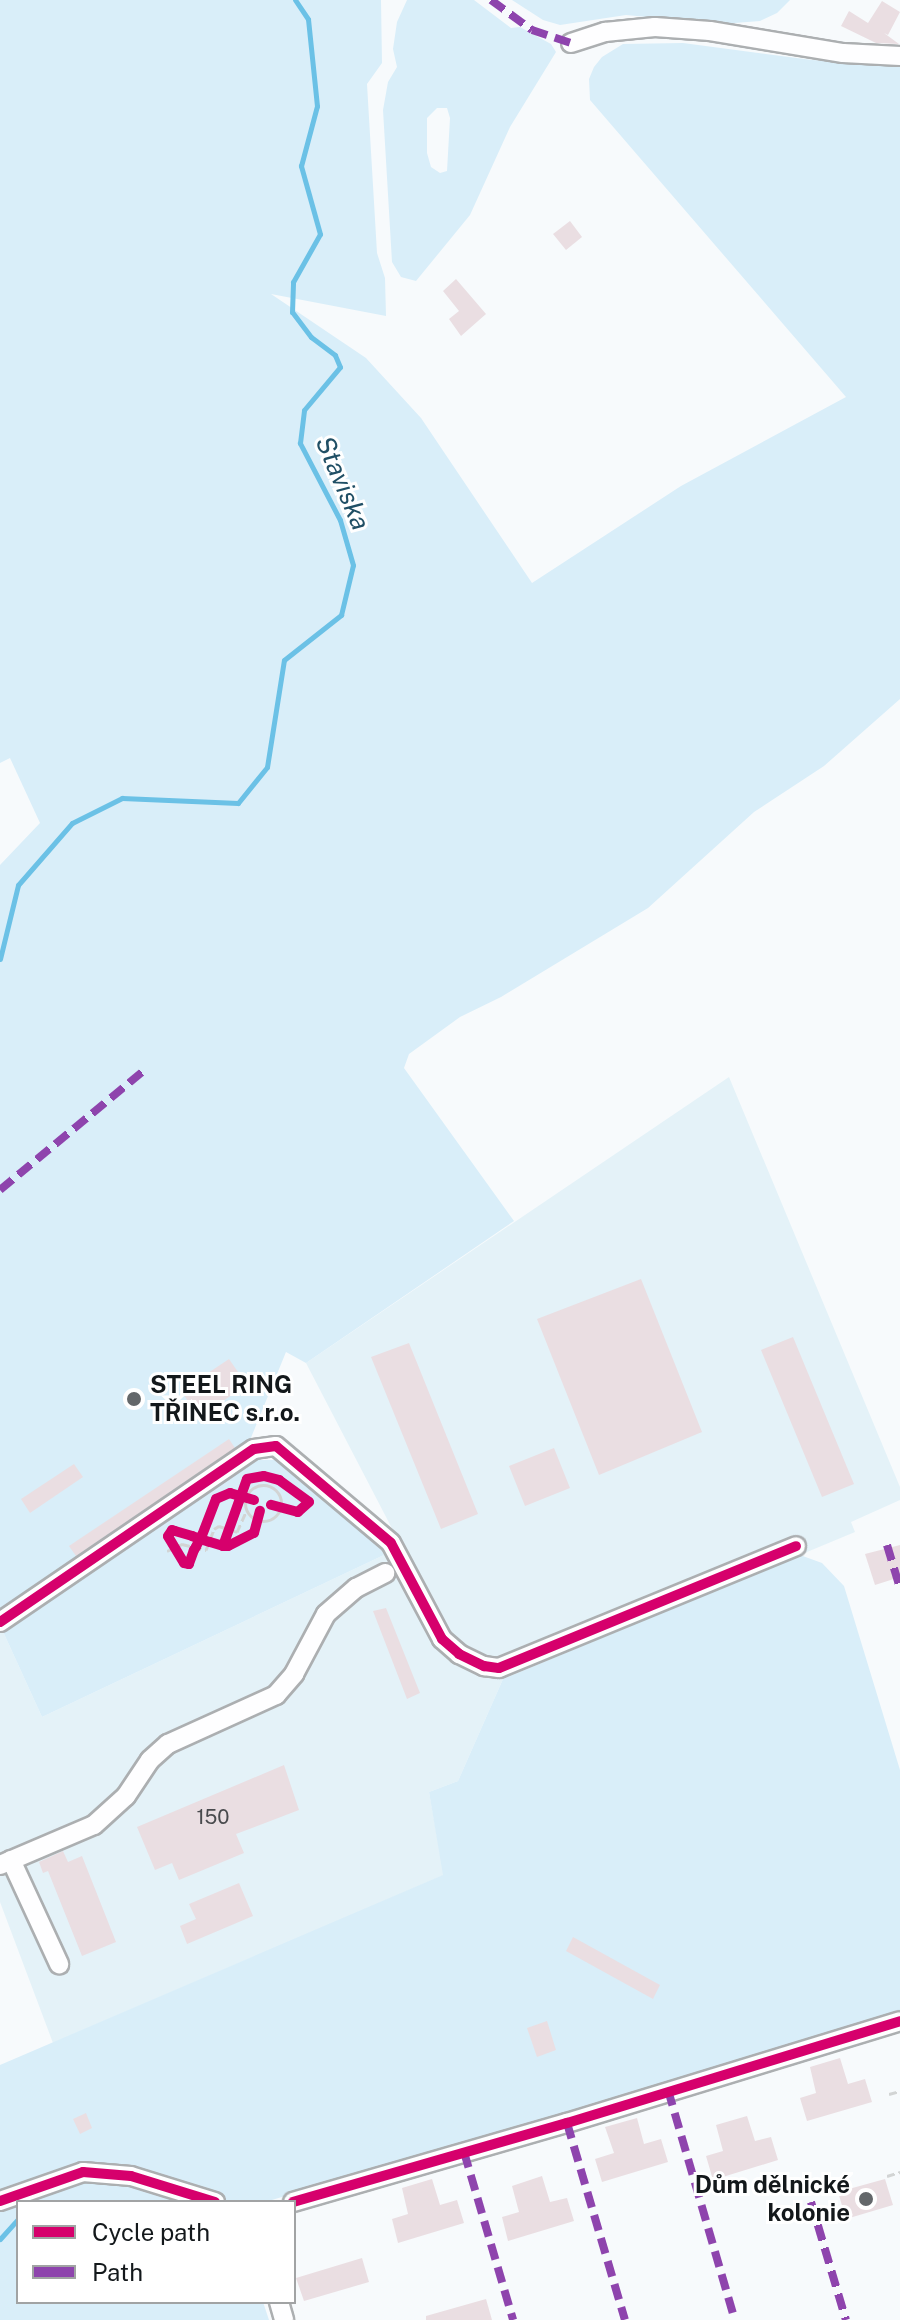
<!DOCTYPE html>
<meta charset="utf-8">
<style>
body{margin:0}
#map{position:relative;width:900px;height:2320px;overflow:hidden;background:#f7fafc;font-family:"Public Sans",sans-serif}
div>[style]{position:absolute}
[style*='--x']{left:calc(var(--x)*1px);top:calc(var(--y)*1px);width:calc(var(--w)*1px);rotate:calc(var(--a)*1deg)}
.built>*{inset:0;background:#e4f2f8}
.green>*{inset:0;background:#d9eef9}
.stream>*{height:5px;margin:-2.5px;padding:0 2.5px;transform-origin:2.5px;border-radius:2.5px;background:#6bc1e6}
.building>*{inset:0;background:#eadee2}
.path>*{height:3px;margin-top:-1.5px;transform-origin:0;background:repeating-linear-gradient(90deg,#d2d4d4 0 8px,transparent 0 12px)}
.path>.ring{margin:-1.5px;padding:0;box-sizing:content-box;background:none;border:3px solid #d2d4d4;border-radius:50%}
.roads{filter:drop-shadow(2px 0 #acafb1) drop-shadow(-2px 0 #acafb1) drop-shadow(0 2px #acafb1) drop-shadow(0 -2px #acafb1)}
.minor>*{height:18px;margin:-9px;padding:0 9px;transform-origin:9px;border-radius:9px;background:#fefeff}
.quiet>*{height:8px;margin-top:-4px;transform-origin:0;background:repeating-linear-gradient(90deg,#8e44ad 0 16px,transparent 0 24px)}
.cycleway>*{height:10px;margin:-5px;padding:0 5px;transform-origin:5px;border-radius:5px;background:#d6006c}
.dots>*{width:22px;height:22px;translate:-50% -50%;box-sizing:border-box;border:4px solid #fff;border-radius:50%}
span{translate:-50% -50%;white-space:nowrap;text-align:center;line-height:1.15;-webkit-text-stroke:6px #fff;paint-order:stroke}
.number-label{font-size:20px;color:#494a4d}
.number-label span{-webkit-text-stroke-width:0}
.poi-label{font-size:24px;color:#13181b;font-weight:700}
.left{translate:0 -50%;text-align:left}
.right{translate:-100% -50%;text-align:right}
.water-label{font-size:26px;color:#204f65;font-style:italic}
.legend{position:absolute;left:16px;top:2200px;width:280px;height:104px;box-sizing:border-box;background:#fff;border:2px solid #a1a3a4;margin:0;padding:10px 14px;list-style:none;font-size:24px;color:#13181b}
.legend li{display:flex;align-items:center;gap:16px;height:40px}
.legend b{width:40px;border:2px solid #a1a3a4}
</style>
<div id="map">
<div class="built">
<div style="clip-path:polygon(729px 1077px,900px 1487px,900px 1500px,851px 1522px,855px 1532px,503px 1679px,458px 1781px,429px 1792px,444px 1875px,53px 2043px,0 1902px,0 1625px,42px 1717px,384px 1555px,382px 1549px,398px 1540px,306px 1363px)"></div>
</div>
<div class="green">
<div style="clip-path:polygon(0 0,381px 0,382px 63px,367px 84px,377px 253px,385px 278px,386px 316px,271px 294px,366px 358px,421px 418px,532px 583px,681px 486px,846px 397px,590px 100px,589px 79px,594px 67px,602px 57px,623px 44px,683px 43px,812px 60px,900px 65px,900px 699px,824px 766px,754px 812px,648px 908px,501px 997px,460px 1017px,409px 1054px,404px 1068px,514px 1221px,306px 1363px,286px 1352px,248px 1445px,261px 1460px,279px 1460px,378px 1542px,384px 1555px,42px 1717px,0 1625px,0 865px,40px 823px,10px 758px,0 763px)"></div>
<div style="clip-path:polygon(evenodd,407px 0,474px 0,511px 28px,520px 27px,551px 44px,556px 52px,510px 127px,470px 215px,416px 281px,401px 277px,392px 262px,383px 110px,388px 82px,397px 67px,393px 49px,397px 22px,407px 0,437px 108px,447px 108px,450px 118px,447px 171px,440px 173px,431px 167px,427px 153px,427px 118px,437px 108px)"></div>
<div style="clip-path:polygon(512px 0,790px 0,777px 13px,760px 21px,722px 24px,626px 15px,560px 25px,543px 20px)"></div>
<div style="clip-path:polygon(800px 1555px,822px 1563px,844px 1586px,900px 1770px,900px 2014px,265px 2202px,18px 2202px,18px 2302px,263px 2302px,269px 2320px,0 2320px,0 2065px,443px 1875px,429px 1792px,458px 1781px,503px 1679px)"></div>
</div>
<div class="stream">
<div style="--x:0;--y:959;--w:76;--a:-76.3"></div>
<div style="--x:18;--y:885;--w:82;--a:-48.9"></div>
<div style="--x:72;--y:823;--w:56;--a:-26.6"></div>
<div style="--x:122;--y:798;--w:116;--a:2.5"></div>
<div style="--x:238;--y:803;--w:46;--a:-51.1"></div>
<div style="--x:267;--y:767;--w:108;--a:-81"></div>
<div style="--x:284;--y:660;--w:73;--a:-38.3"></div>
<div style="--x:341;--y:615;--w:51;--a:-76.5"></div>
<div style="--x:353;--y:565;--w:47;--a:-106.1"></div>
<div style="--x:340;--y:520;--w:87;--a:-117.5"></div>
<div style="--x:300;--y:443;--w:33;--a:-83"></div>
<div style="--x:304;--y:410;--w:56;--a:-50.1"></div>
<div style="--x:340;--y:367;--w:13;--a:-113"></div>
<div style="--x:335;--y:355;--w:30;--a:-143"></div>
<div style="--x:311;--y:337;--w:31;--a:-127"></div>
<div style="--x:292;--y:312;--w:30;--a:-88"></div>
<div style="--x:293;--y:282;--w:55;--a:-60.6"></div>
<div style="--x:320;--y:234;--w:71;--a:-105.6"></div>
<div style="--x:301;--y:166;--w:62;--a:-75.1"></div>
<div style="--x:317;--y:106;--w:87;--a:-95.9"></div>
<div style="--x:308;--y:19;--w:23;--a:-124"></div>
<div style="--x:0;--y:2239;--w:27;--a:-48"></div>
</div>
<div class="building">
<div style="clip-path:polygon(882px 1px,900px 12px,888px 35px,884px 33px,899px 44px,876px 43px,841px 26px,849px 11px,868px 23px)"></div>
<div style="clip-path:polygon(570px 221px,582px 237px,566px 250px,553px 234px)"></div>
<div style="clip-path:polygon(456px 279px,486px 314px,461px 336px,449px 319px,459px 311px,443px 291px)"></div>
<div style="clip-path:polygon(641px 1279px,702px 1432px,599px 1475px,537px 1319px)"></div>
<div style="clip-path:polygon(793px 1337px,854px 1484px,822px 1497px,761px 1350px)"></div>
<div style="clip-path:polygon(409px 1343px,478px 1514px,441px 1529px,371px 1357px)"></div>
<div style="clip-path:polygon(229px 1359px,247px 1385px,199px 1417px,181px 1391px)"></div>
<div style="clip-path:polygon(229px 1439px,235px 1448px,76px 1556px,69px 1546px)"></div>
<div style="clip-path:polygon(554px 1448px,570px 1488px,525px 1506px,509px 1466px)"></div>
<div style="clip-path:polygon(74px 1464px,83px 1477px,30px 1513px,21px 1499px)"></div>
<div style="clip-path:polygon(900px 1545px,900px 1577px,875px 1585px,865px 1554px)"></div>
<div style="clip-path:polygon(386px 1608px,420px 1693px,407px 1699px,373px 1611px)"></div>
<div style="clip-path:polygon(284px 1765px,299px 1810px,236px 1834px,244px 1853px,179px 1880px,172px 1863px,155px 1870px,137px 1827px)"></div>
<div style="clip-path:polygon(63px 1851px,68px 1862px,82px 1856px,116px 1942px,82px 1956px,48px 1871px,43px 1873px,39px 1862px)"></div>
<div style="clip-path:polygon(239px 1883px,253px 1916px,187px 1944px,180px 1926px,196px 1919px,189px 1904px)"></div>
<div style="clip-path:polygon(573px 1937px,660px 1985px,653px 1999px,566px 1951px)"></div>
<div style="clip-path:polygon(547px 2021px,556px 2050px,537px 2057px,527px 2028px)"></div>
<div style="clip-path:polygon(840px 2058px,848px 2084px,865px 2079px,872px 2102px,807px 2121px,800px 2098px,816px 2093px,810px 2067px)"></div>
<div style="clip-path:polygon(86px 2113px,92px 2128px,80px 2134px,73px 2119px)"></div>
<div style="clip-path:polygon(747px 2116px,755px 2141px,771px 2137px,778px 2160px,713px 2180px,706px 2156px,723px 2151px,716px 2125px)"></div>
<div style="clip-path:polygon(637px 2118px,644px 2144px,661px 2139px,668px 2162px,602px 2182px,595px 2159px,614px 2153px,605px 2127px)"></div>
<div style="clip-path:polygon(542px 2176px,550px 2202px,567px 2198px,574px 2221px,508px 2241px,502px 2217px,519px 2212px,512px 2186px)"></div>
<div style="clip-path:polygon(432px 2179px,440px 2205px,457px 2200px,464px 2223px,398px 2243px,392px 2219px,408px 2214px,402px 2188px)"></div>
<div style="clip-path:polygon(885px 2179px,893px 2205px,846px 2219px,838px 2192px)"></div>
<div style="clip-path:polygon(362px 2258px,369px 2282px,304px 2301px,296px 2278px)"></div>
<div style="clip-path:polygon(486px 2299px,492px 2320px,426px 2320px,426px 2316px)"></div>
</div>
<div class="path">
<div class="ring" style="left:245px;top:1485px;width:33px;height:33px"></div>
<div style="--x:167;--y:1551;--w:17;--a:-25"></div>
<div style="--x:182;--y:1544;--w:25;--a:14"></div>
<div style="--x:206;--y:1550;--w:22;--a:-69"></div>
<div style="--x:214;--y:1529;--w:6;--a:-31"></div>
<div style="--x:219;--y:1526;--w:19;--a:18"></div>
<div style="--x:237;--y:1532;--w:22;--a:-66"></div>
<div style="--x:889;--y:2094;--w:11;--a:-15"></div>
<div style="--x:887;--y:2176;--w:14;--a:-17"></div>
</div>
<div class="roads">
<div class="minor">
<div style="--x:571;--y:43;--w:36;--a:-18"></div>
<div style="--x:605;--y:32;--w:50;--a:-5.7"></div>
<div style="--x:655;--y:27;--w:55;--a:4.2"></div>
<div style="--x:710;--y:31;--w:135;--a:9.4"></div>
<div style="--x:843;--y:53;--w:57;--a:3"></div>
<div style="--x:0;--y:1622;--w:307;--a:-34.3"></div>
<div style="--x:254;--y:1449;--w:22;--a:-8"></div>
<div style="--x:276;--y:1446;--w:150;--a:40.1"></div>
<div style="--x:391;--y:1543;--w:109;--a:62"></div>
<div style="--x:442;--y:1639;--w:23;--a:41"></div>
<div style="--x:459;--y:1654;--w:28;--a:26"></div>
<div style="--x:484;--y:1666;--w:15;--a:8"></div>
<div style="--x:499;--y:1668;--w:321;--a:-22.3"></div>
<div style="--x:11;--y:1860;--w:115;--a:65.2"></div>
<div style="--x:0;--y:1865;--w:102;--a:-23.1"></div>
<div style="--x:94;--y:1825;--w:43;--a:-42.2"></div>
<div style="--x:126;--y:1796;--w:43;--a:-56.3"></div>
<div style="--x:150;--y:1760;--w:24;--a:-42"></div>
<div style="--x:168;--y:1744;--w:119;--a:-24.4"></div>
<div style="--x:276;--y:1695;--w:28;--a:-49"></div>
<div style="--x:294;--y:1674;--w:68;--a:-61.9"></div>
<div style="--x:326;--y:1614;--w:40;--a:-41"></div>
<div style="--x:356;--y:1588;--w:33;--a:-27"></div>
<div style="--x:0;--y:2201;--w:88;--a:-19.3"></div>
<div style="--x:83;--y:2172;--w:48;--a:4.8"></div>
<div style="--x:131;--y:2176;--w:88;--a:17.2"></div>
<div style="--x:293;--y:2202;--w:285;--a:-16.1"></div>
<div style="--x:567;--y:2123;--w:348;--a:-17"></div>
<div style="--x:279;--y:2302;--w:19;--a:74"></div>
</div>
</div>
<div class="quiet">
<div style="--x:491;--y:0;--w:51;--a:36.2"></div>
<div style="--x:532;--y:30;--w:41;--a:18.4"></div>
<div style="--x:0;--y:1190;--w:191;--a:-39.7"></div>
<div style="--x:887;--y:1545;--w:45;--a:73.2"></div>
<div style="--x:668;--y:2090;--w:240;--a:73.8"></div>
<div style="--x:567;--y:2123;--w:205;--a:73.6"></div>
<div style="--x:464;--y:2152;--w:175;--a:73.7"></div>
<div style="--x:811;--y:2202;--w:123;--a:73.5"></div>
</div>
<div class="cycleway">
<div style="--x:254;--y:1500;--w:25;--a:-164"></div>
<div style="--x:230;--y:1493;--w:15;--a:157"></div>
<div style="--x:216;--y:1499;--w:39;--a:111"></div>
<div style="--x:202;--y:1535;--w:13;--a:117"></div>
<div style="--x:196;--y:1547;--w:4;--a:124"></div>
<div style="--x:194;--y:1550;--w:15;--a:110"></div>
<div style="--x:189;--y:1564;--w:5;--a:-169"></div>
<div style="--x:184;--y:1563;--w:31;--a:-121"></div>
<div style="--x:168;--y:1536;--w:7;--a:-56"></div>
<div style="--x:172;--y:1530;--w:3;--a:18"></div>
<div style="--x:175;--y:1531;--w:18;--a:16"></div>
<div style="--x:192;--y:1536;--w:9;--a:21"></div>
<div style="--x:200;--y:1539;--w:10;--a:17"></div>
<div style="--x:210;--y:1542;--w:14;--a:17"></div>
<div style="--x:223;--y:1546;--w:5;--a:0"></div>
<div style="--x:228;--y:1546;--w:29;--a:-27"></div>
<div style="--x:254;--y:1533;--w:23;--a:-75"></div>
<div style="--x:223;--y:1546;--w:71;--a:-70.3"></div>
<div style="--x:247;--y:1479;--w:17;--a:-10"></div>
<div style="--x:264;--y:1476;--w:16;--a:15"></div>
<div style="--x:279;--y:1480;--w:37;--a:36"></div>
<div style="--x:309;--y:1502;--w:15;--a:138"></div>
<div style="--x:298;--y:1512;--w:28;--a:-165"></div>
<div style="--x:0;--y:1622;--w:307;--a:-34.3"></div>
<div style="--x:254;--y:1449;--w:22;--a:-8"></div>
<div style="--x:276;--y:1446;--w:150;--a:40.1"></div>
<div style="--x:391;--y:1543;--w:109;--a:62"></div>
<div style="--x:442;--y:1639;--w:23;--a:41"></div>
<div style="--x:459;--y:1654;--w:28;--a:26"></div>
<div style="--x:484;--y:1666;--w:15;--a:8"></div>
<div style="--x:499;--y:1668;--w:321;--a:-22.3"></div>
<div style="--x:0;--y:2201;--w:88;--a:-19.3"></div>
<div style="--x:83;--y:2172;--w:48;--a:4.8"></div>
<div style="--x:131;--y:2176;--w:88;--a:17.2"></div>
<div style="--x:293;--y:2202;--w:285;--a:-16.1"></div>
<div style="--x:567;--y:2123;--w:348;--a:-17"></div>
</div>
<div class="dots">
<div style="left:134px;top:1399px;background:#63676a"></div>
<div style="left:866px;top:2199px;background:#63676a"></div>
</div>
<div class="number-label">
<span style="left:213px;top:1817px">150</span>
</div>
<div class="poi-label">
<span class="left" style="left:150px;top:1399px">STEEL RING<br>TŘINEC s.r.o.</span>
<span class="right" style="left:850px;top:2199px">Dům dělnické<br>kolonie</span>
</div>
<div class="water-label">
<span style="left:343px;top:483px;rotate:67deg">Staviska</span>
</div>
<ul class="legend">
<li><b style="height:10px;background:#d6006c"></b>Cycle path</li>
<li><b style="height:10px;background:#8e44ad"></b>Path</li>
</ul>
</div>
